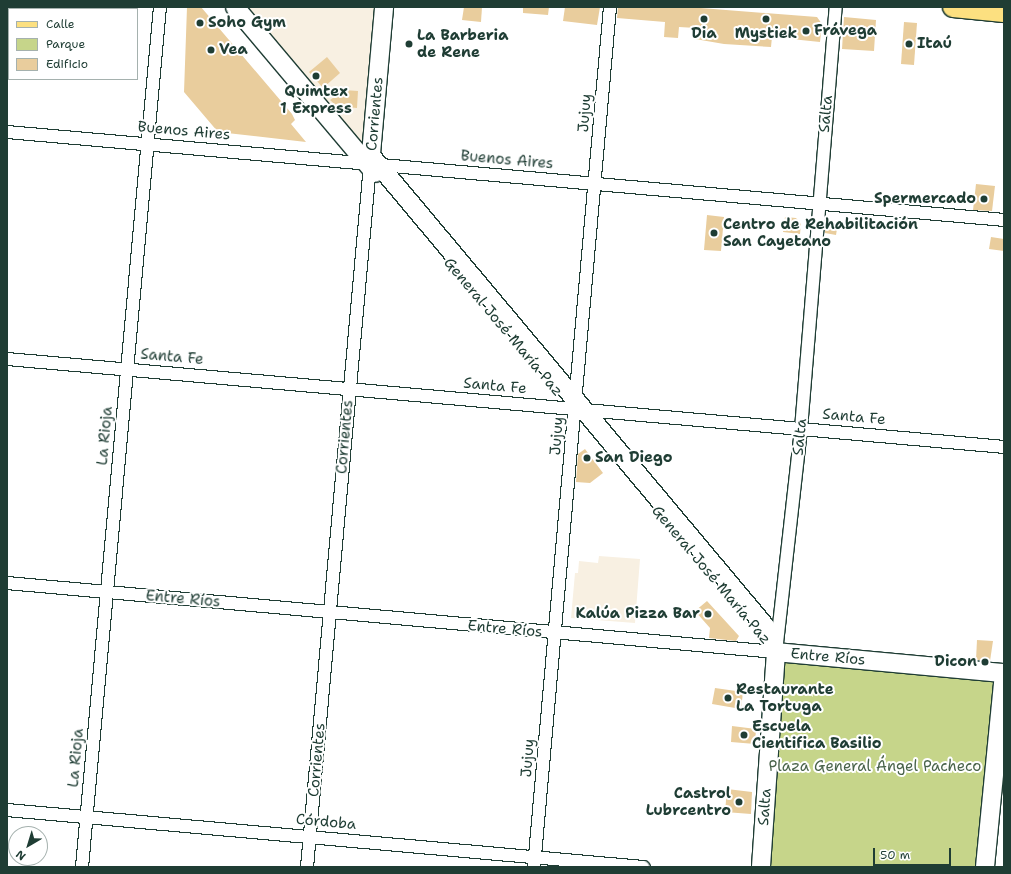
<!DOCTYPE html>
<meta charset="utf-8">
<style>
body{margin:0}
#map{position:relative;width:1011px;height:874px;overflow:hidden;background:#fff;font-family:"Shantell Sans",sans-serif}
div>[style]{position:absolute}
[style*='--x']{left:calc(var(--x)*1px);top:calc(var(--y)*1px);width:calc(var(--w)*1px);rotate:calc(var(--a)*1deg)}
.built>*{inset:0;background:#f8f0e2}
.green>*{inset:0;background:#c6d58a}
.building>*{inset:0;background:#e9cd9d}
.roads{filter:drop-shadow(1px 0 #1f3d34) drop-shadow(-1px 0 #1f3d34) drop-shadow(0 1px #1f3d34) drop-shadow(0 -1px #1f3d34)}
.street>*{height:12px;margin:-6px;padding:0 6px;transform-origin:6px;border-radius:6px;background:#fff}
.secondary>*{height:18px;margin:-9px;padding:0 9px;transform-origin:9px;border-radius:9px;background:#fff}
.primary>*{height:20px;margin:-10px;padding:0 10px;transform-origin:10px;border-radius:10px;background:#fce080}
.dots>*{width:11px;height:11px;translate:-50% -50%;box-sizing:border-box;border:2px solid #fff;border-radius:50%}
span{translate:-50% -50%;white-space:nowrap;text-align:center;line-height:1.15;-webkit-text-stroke:4px #fff;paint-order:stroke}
.poi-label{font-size:15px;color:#1f3d34;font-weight:700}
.left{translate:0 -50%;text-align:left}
.right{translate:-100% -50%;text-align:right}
.street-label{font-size:15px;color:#1f3d34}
.park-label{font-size:15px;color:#49634a}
.frame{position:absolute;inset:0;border:8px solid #1f3d34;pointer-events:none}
.legend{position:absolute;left:8px;top:8px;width:130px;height:72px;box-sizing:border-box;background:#fff;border:1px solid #a5b1ae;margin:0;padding:5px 7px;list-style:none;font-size:12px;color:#1f3d34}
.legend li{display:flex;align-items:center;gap:8px;height:20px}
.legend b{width:20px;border:1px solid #a5b1ae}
.north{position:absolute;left:8px;top:826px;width:40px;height:40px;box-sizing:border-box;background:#fff;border:1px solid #a5b1ae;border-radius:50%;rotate:218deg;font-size:11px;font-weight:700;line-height:16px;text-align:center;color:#1f3d34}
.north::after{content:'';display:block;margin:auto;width:14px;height:18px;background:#1f3d34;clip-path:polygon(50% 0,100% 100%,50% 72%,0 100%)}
.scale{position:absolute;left:873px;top:848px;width:78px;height:18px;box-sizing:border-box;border:2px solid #1f3d34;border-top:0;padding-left:5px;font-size:12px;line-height:14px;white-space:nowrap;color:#1f3d34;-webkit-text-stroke:3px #fff;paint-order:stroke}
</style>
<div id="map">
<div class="built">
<div style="clip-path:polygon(244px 7px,377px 7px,367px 137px,360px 143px)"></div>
<div style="clip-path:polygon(599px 556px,640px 559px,635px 623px,571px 618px,575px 573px,578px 573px,579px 561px,598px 563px)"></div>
</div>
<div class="green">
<div style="clip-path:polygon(785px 660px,996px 681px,980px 867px,767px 867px,782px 665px)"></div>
</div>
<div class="building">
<div style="clip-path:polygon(187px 7px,201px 7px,292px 114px,295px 120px,291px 124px,306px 142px,218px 132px,184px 92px)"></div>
<div style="clip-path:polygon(464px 7px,482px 7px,481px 22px,462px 20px)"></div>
<div style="clip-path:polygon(523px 7px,549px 7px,548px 15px,523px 13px)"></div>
<div style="clip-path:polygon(565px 7px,600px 7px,597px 25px,563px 21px)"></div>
<div style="clip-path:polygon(618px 7px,688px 7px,817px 17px,822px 24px,820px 42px,772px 37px,771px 47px,724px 44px,695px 39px,696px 28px,679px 27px,678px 38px,664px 37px,665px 22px,617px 18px)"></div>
<div style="clip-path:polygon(844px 17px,876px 20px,874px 51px,842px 49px)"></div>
<div style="clip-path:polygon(904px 22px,917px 23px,914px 65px,901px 64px)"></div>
<div style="clip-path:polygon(327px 57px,340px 73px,323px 88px,309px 72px)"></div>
<div style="clip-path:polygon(344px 90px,358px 91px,357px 108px,346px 107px,341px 110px,330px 100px)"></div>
<div style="clip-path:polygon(976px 184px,995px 186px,992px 211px,973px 210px)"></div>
<div style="clip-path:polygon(707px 215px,724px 217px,721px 251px,704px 250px)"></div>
<div style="clip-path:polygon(785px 217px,796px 218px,801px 224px,800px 234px,783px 232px)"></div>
<div style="clip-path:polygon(831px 222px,838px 223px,836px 235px,825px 233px,825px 226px)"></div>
<div style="clip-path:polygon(991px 237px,1004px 239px,1004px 251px,989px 249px)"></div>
<div style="clip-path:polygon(585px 449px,603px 473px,590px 483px,576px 482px,578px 454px)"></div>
<div style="clip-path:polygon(707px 601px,739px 636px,736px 641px,709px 638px,710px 628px,695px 611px)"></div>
<div style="clip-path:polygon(977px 640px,993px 641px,990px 661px,976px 660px)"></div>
<div style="clip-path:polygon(715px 688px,743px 692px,741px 709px,712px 704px)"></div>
<div style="clip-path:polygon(732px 726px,756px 729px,755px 744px,731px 742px)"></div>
<div style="clip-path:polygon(727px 789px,752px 792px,751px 814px,725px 812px)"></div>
</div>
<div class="roads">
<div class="street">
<div style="--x:7;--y:132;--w:1001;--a:5.04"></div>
<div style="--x:7;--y:359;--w:1001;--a:5.04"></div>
<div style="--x:7;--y:583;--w:772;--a:5.13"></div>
<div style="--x:776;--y:652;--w:224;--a:-83.6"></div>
<div style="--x:801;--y:429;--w:423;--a:-85.3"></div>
<div style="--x:7;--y:810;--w:639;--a:5.12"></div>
<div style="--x:82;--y:867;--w:864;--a:-84.82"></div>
<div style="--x:307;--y:867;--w:705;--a:-84.87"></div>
<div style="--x:534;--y:867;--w:863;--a:-84.95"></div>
</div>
<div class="secondary">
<div style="--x:235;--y:7;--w:217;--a:49.9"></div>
<div style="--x:372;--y:157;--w:612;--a:50.04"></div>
<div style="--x:765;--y:626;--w:28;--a:67"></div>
<div style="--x:776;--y:652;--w:216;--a:94"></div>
<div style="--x:370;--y:165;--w:159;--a:-84.9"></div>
<div style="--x:776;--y:652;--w:229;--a:5.3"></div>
<div style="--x:1004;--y:673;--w:195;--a:95.6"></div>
</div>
<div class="primary">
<div style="--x:953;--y:7;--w:51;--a:5.6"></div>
</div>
</div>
<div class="dots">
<div style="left:704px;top:19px;background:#1f3d34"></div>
<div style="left:766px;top:19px;background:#1f3d34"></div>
<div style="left:200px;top:23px;background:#1f3d34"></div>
<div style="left:806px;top:31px;background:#1f3d34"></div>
<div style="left:409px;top:44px;background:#1f3d34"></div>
<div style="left:909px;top:44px;background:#1f3d34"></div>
<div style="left:211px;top:50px;background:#1f3d34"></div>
<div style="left:316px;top:76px;background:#1f3d34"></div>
<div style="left:984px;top:199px;background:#1f3d34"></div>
<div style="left:714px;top:233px;background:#1f3d34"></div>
<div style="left:587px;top:458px;background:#1f3d34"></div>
<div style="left:708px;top:614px;background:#1f3d34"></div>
<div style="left:985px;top:662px;background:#1f3d34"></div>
<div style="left:728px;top:698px;background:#1f3d34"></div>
<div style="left:744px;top:735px;background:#1f3d34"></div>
<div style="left:739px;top:802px;background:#1f3d34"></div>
</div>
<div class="poi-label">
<span class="left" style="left:208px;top:23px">Soho Gym</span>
<span class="left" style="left:814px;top:31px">Frávega</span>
<span style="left:704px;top:34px">Dia</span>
<span style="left:766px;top:34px">Mystiek</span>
<span class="left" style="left:417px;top:44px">La Barberia<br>de Rene</span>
<span class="left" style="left:917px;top:44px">Itaú</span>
<span class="left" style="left:219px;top:50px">Vea</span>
<span style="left:316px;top:100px">Quimtex<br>1 Express</span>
<span class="right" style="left:976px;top:199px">Spermercado</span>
<span class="left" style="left:723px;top:233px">Centro de Rehabilitación<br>San Cayetano</span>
<span class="left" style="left:595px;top:458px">San Diego</span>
<span class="right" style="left:700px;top:614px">Kalúa Pizza Bar</span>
<span class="right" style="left:977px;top:662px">Dicon</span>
<span class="left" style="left:736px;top:698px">Restaurante<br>La Tortuga</span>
<span class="left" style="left:752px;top:735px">Escuela<br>Cientifica Basilio</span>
<span class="right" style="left:731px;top:802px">Castrol<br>Lubrcentro</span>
</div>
<div class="street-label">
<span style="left:585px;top:113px;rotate:-85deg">Jujuy</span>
<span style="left:375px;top:114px;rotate:-85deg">Corrientes</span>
<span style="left:826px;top:114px;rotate:-85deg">Salta</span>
<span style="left:184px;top:131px;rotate:5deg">Buenos Aires</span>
<span style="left:507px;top:160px;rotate:5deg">Buenos Aires</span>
<span style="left:503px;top:327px;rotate:50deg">General José María Paz</span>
<span style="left:172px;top:357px;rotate:5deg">Santa Fe</span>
<span style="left:495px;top:386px;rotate:5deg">Santa Fe</span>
<span style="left:854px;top:417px;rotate:5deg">Santa Fe</span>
<span style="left:105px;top:436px;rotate:-85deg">La Rioja</span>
<span style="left:557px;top:436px;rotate:-85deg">Jujuy</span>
<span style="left:345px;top:437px;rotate:-85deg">Corrientes</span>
<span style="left:800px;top:437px;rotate:-84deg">Salta</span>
<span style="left:711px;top:575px;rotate:50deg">General José María Paz</span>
<span style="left:183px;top:599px;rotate:5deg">Entre Ríos</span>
<span style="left:505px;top:629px;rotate:5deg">Entre Ríos</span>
<span style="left:828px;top:657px;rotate:5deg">Entre Ríos</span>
<span style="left:76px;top:758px;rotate:-85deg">La Rioja</span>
<span style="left:528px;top:758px;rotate:-85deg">Jujuy</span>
<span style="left:317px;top:760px;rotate:-85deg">Corrientes</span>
<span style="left:765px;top:807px;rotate:-86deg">Salta</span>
<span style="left:326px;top:822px;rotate:5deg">Córdoba</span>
</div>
<div class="park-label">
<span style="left:875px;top:767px">Plaza General Ángel Pacheco</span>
</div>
<div class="frame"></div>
<ul class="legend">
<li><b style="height:5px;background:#fce080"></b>Calle</li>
<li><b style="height:11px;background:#c6d58a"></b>Parque</li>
<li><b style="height:11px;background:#e9cd9d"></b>Edificio</li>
</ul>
<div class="north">N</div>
<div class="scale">50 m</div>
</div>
